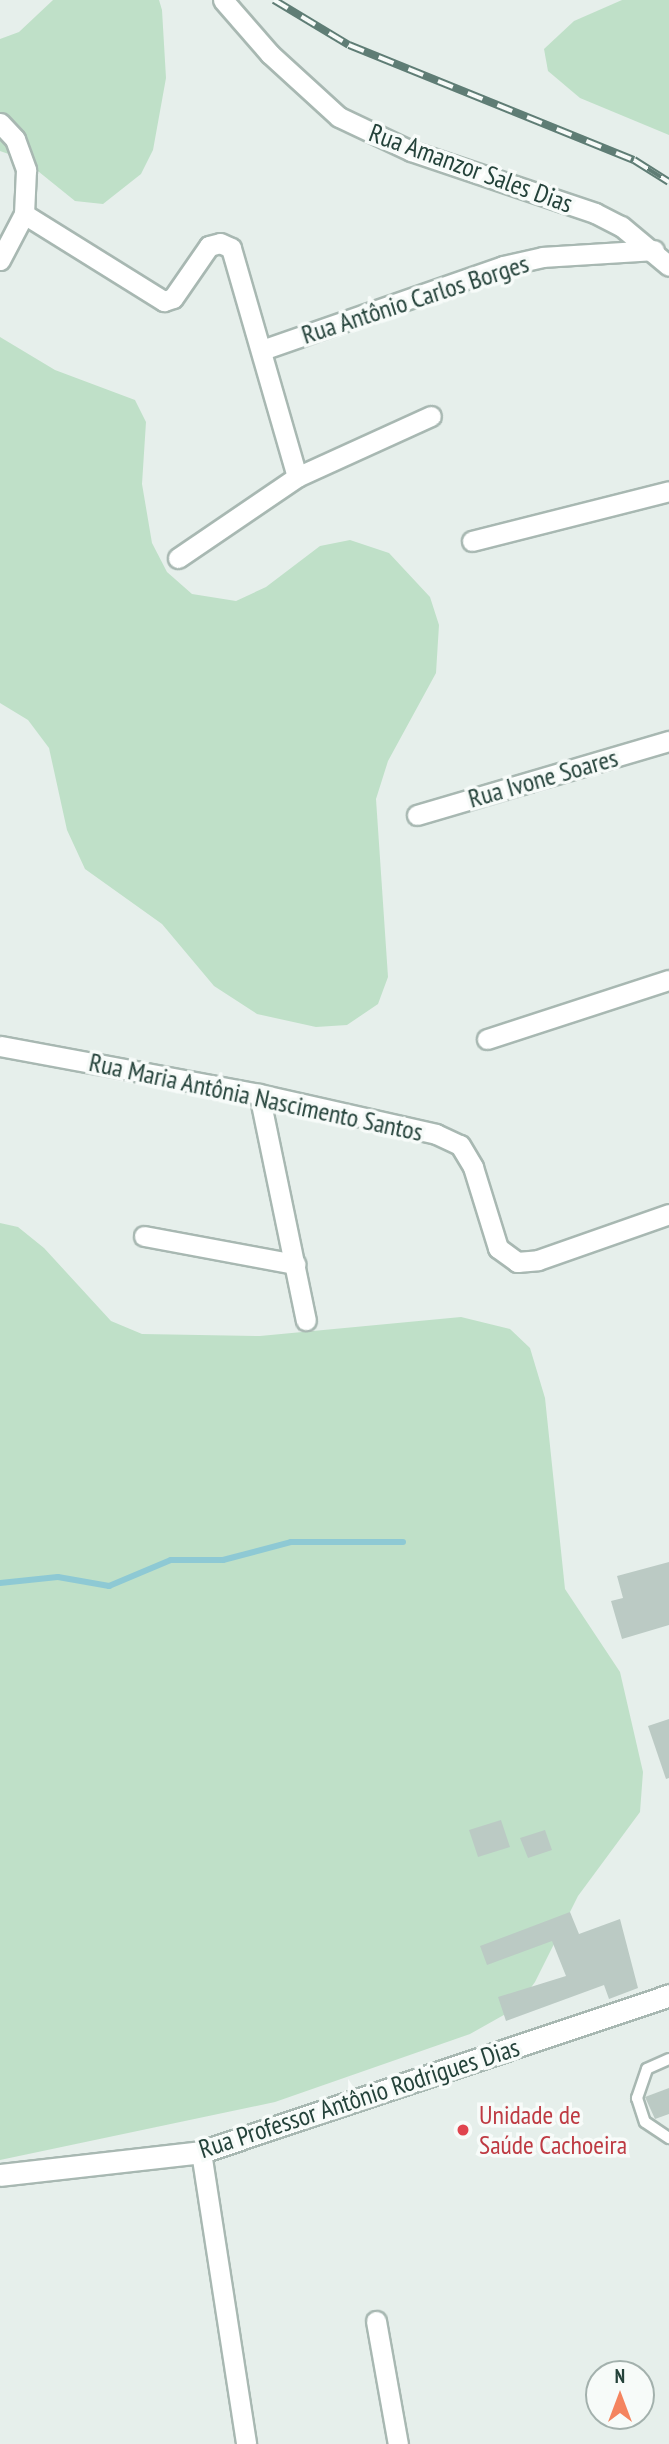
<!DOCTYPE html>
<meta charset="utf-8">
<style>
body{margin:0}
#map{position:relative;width:669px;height:2444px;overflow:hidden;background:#e6efeb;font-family:"PT Sans Narrow",sans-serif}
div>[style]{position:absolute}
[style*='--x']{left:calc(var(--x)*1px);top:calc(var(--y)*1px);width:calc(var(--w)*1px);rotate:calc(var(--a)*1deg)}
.green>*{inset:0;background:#bfe0c8}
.stream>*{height:6px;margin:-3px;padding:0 3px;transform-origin:3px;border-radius:3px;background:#8ec9d4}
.building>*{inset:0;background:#bbcac4}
.roads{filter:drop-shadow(2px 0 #a8b8b2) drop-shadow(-2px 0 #a8b8b2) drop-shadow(0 2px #a8b8b2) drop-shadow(0 -2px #a8b8b2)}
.lane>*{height:10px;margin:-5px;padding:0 5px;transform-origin:5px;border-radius:5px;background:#fff}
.street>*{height:19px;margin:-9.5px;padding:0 9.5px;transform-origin:9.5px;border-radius:9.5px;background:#fff}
.secondary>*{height:21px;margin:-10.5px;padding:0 10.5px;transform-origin:10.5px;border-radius:10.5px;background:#fff}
.rail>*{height:8px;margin-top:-4px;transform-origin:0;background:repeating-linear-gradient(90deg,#f7fbf9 0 16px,#5f7d75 0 32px);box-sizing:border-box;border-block:2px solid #5f7d75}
.dots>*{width:19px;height:19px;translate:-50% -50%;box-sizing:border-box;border:4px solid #f7fbf9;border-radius:50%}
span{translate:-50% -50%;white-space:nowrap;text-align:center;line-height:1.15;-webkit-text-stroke:7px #f7fbf9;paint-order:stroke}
.street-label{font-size:26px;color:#24423a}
.health-label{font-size:26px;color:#be3a42}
.left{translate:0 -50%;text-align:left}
.north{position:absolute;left:585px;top:2360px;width:70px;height:70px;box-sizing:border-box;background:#f7fbf9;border:2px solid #a3b1ad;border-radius:50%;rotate:0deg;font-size:19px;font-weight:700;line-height:28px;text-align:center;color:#24423a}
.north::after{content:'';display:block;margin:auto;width:24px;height:32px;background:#f4845f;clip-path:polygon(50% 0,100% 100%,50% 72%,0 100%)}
</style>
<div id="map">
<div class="green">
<div style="clip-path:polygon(53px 0,159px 0,162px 10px,166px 78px,153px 150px,141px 174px,103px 204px,75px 201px,23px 159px,0 151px,0 39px,19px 32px)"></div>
<div style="clip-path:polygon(622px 0,669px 0,669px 135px,580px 98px,548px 71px,544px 49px,574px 21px)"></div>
<div style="clip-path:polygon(0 337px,55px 370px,135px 400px,146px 422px,142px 484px,152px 543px,167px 572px,192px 594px,236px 601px,266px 587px,320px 546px,350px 540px,389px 553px,430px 597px,439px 625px,436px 673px,388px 761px,376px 799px,388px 977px,378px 1004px,347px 1025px,316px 1027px,257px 1014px,214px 986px,162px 924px,85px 869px,67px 830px,49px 748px,28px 720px,0 703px)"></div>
<div style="clip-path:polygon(0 1223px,18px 1227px,44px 1248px,111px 1321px,142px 1334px,260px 1336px,461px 1317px,510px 1329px,530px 1348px,545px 1398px,565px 1589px,620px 1672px,643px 1772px,640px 1812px,578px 1896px,535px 1982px,516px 2008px,470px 2034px,275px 2102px,0 2160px)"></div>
</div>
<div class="stream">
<div style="--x:0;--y:1583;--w:58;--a:-5.9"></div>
<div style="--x:58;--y:1577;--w:52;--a:10"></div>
<div style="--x:109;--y:1586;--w:67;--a:-22.8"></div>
<div style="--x:171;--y:1560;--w:52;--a:0"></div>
<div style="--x:223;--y:1560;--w:70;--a:-14.8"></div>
<div style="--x:291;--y:1542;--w:112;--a:0"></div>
</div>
<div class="building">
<div style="clip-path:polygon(669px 1562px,669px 1625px,622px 1639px,611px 1601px,623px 1598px,617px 1576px)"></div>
<div style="clip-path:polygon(669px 1719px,669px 1778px,666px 1779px,648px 1726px)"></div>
<div style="clip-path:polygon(501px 1820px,510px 1847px,478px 1857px,469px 1830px)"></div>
<div style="clip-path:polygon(545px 1830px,552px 1850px,528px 1858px,520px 1838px)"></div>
<div style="clip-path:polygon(570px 1912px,579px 1934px,620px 1919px,638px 1988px,609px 1999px,604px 1985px,506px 2021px,498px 1997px,566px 1976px,552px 1941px,487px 1965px,480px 1946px)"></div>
<div style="clip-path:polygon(669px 2088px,669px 2114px,655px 2119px,645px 2097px)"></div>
</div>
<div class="roads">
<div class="lane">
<div style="--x:669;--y:2059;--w:24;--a:156"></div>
<div style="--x:647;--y:2069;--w:31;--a:109"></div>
<div style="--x:637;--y:2098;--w:25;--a:72"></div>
<div style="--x:645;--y:2122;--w:29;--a:34"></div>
</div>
<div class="street">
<div style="--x:223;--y:0;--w:72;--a:49"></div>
<div style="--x:270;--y:54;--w:93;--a:42.4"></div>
<div style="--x:339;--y:117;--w:80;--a:25.3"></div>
<div style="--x:411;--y:151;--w:194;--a:18.6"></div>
<div style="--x:595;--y:213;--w:29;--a:27"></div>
<div style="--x:621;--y:226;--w:62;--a:39.8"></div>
<div style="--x:0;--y:123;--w:22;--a:47"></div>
<div style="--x:15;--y:139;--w:33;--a:70"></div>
<div style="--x:26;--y:170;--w:44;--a:92.6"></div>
<div style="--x:24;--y:214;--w:52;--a:117.6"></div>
<div style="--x:24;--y:214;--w:165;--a:31.9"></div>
<div style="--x:164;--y:301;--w:9;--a:-18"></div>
<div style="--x:173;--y:298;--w:63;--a:-55.3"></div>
<div style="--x:209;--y:246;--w:11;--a:-15"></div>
<div style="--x:220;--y:243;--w:12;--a:24"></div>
<div style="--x:231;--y:248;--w:238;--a:73.9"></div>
<div style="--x:262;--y:350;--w:255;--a:-19.2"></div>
<div style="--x:503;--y:266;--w:41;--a:-12.7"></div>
<div style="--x:543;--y:257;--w:111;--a:-3.6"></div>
<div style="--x:472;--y:541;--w:203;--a:-14.2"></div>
<div style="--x:178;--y:558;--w:144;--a:-34.2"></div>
<div style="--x:297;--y:477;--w:147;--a:-24.5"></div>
<div style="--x:417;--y:815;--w:263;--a:-16.4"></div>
<div style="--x:487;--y:1039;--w:191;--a:-18"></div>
<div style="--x:0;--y:1046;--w:263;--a:10.5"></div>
<div style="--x:259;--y:1094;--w:181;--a:12.7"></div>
<div style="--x:436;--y:1134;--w:26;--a:25"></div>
<div style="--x:460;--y:1145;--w:26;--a:59"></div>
<div style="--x:473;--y:1167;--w:85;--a:72.8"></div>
<div style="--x:498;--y:1248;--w:24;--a:36"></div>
<div style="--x:517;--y:1262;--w:21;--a:-5"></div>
<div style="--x:538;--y:1260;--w:139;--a:-19.3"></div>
<div style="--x:259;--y:1094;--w:231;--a:78.3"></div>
<div style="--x:144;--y:1236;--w:154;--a:10.5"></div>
<div style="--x:201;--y:2152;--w:295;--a:81.2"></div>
<div style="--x:376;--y:2321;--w:125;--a:79.9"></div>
</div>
<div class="secondary">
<div style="--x:0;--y:2175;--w:202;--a:-6.5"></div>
<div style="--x:201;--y:2152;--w:494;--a:-18.5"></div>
</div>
</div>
<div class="rail">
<div style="--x:274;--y:0;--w:87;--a:31"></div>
<div style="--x:349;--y:45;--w:307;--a:22"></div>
<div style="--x:634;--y:160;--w:41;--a:32.2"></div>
</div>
<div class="dots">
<div style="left:463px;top:2130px;background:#e0444e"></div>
</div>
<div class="street-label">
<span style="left:471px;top:168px;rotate:20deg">Rua Amanzor Sales Dias</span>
<span style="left:415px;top:299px;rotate:-18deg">Rua Antônio Carlos Borges</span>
<span style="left:543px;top:778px;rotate:-16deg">Rua Ivone Soares</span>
<span style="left:256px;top:1097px;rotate:12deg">Rua Maria Antônia Nascimento Santos</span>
<span style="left:359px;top:2098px;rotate:-18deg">Rua Professor Antônio Rodrigues Dias</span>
</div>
<div class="health-label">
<span class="left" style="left:479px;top:2130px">Unidade de<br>Saúde Cachoeira</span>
</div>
<div class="north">N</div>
</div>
